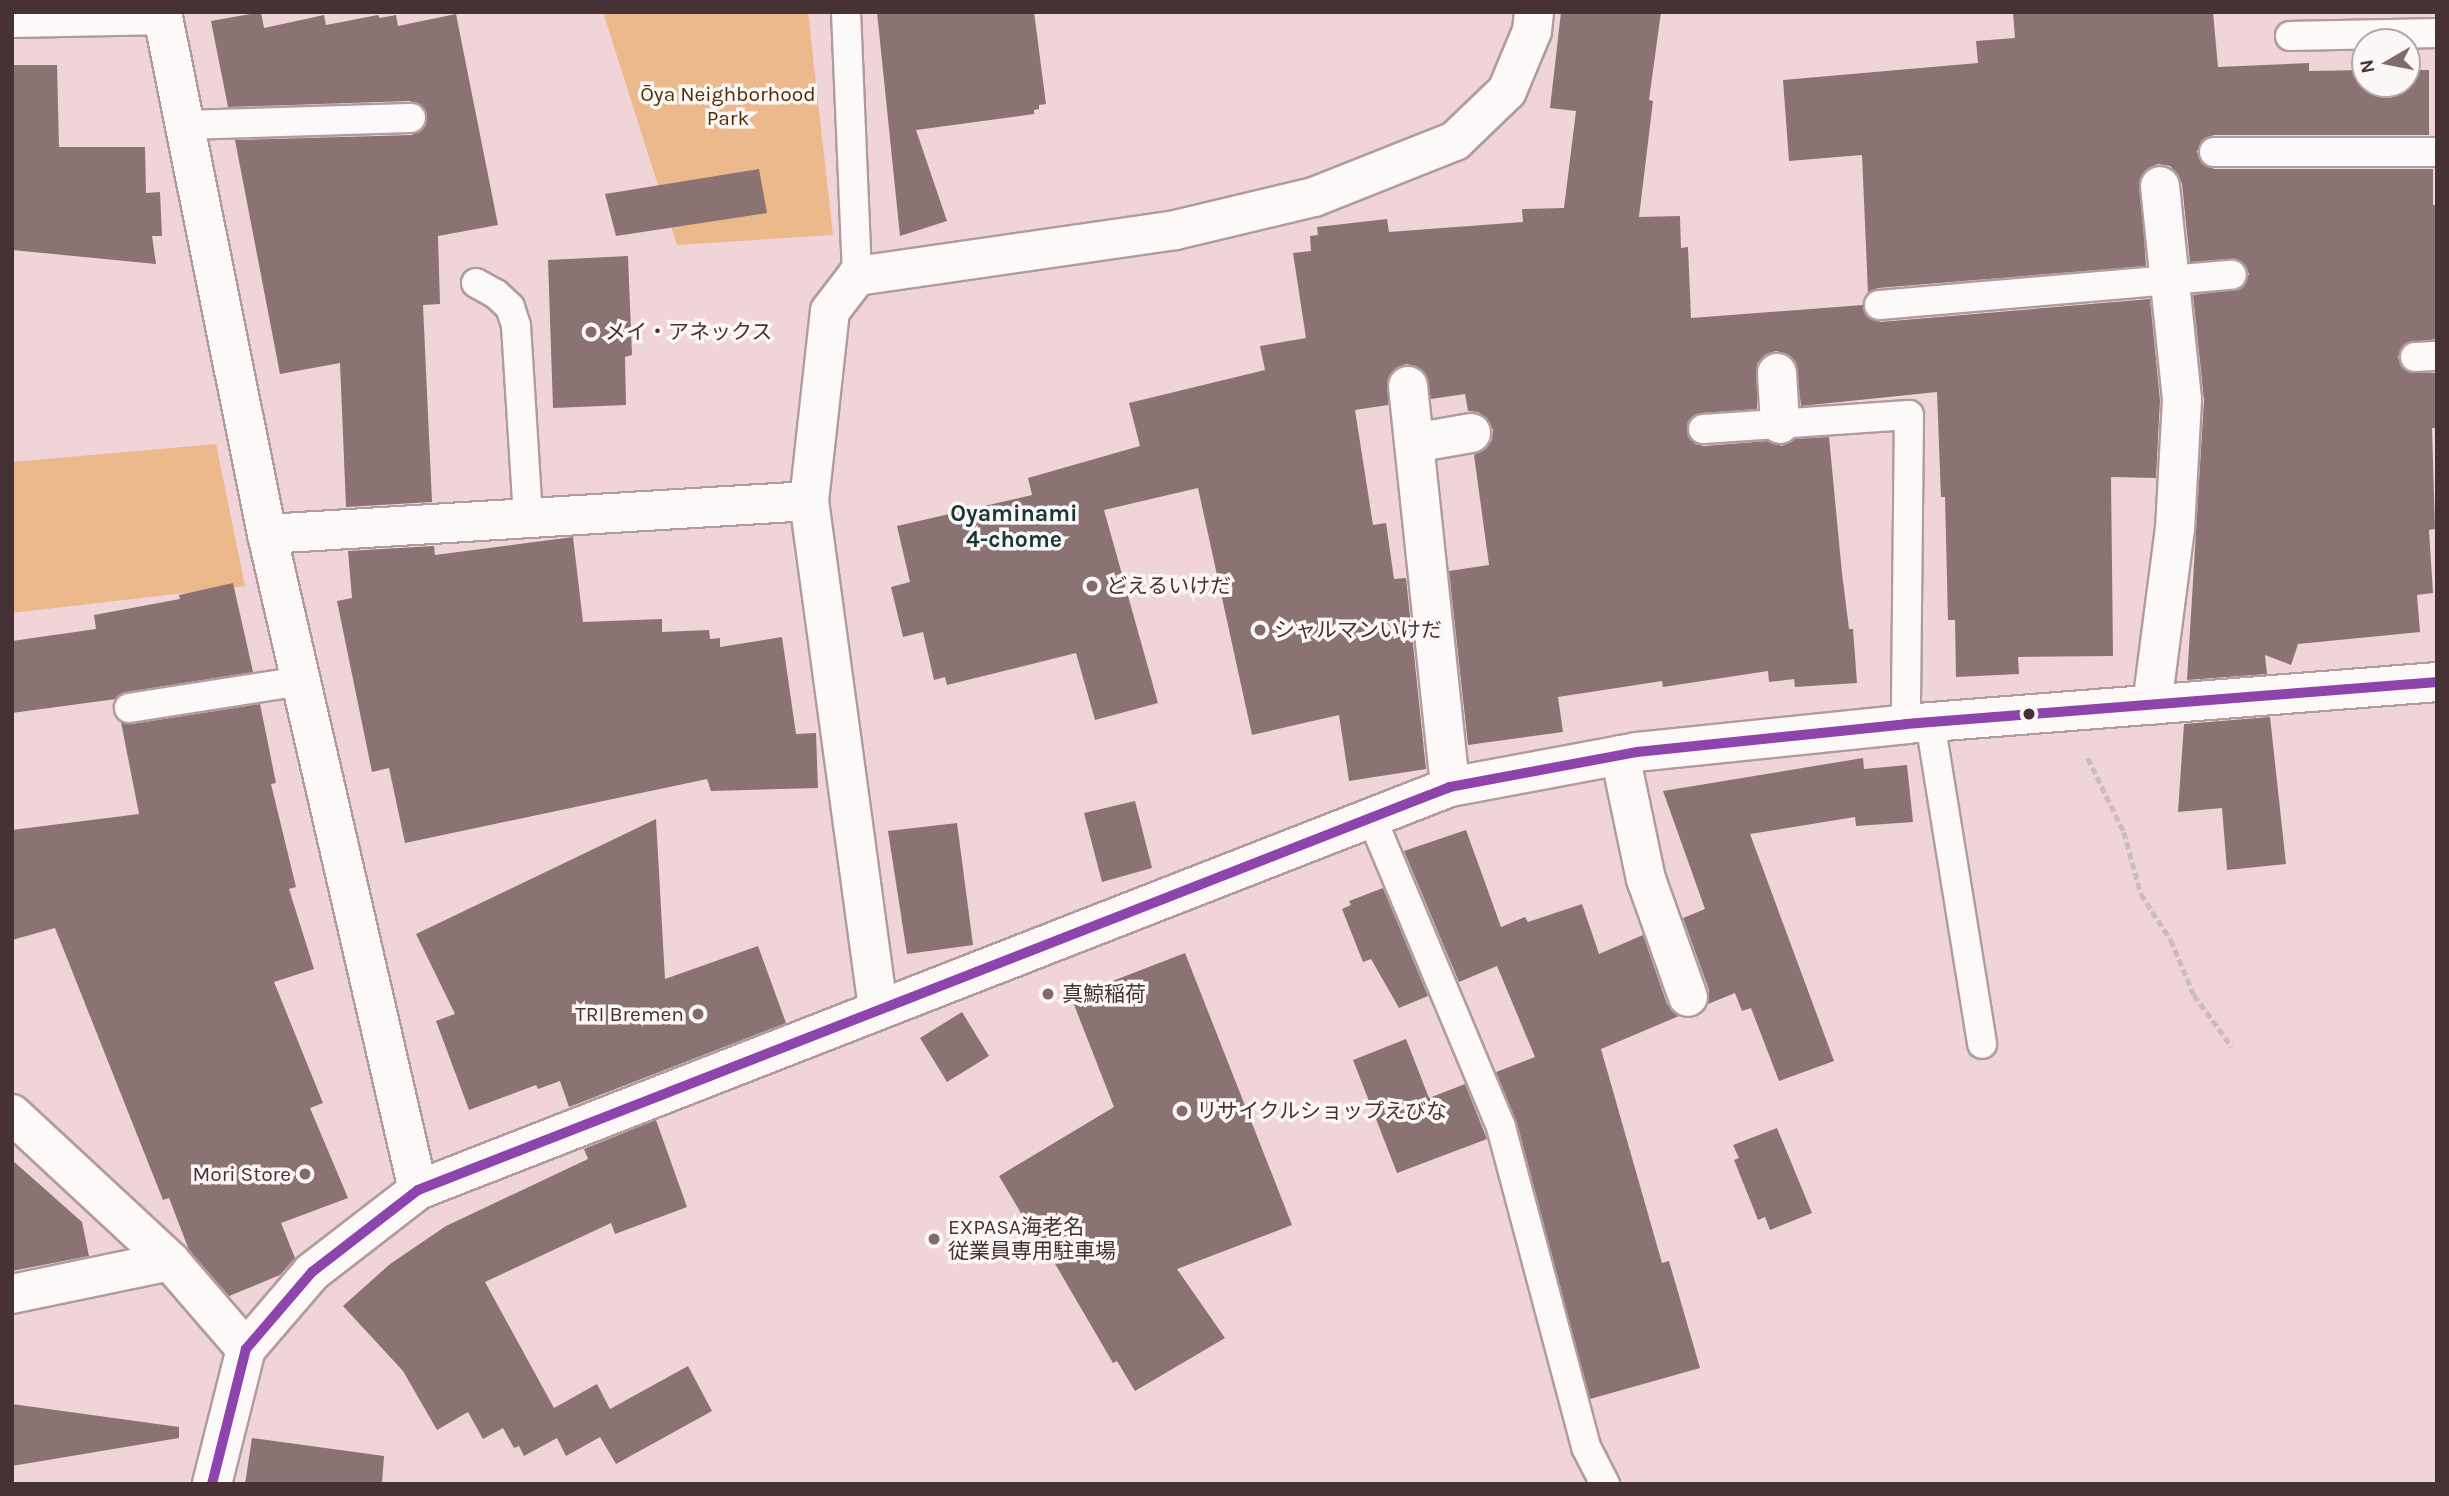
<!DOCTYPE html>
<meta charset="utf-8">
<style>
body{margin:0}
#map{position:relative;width:2449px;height:1496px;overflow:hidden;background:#f0d4d7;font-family:Karla,"Noto Sans JP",sans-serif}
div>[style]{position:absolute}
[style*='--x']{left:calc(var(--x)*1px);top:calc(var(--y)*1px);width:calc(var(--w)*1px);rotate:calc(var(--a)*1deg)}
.green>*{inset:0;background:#ecb98d}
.building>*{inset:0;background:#8c7373}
.path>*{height:4.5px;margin-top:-2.25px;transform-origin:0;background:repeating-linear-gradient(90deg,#c9bdc0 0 7px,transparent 0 10.5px)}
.roads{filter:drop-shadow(2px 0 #b09b9e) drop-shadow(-2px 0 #b09b9e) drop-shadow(0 2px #b09b9e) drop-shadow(0 -2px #b09b9e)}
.service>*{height:28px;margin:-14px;padding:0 14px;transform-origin:14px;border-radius:14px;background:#fdf9f9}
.minor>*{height:38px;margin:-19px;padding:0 19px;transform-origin:19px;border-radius:19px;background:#fdf9f9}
.secondary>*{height:38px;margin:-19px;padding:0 19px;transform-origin:19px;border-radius:19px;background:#fdf9f9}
.bus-1>*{height:10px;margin:-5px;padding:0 5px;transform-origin:5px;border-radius:5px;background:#8e44ad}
.dots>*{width:19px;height:19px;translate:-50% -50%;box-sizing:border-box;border:4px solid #fcf7f7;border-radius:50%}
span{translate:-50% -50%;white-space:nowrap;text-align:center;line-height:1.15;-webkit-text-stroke:7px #fcf7f7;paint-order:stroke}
.park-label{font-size:21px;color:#513103}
.poi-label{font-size:21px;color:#463134}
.left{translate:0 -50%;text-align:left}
.right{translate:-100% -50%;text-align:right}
.neighbourhood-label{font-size:23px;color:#153735;font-weight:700}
.frame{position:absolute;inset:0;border:14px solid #463134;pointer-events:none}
.north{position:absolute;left:2351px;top:28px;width:70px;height:70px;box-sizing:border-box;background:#fcf7f7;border:2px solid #b3a8a9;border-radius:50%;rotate:260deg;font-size:19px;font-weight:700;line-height:28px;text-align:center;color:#463134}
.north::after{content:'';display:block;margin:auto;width:24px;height:32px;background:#826a6d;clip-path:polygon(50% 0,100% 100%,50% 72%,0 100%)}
</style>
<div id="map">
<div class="green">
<div style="clip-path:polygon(603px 12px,808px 12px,833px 235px,677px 245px)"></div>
<div style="clip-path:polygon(216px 444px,245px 586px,12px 613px,12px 462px)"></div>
</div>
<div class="building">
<div style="clip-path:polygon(261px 12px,264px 28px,324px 15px,326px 25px,378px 15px,380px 18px,396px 15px,398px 26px,456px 14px,498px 225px,438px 236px,440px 304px,423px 305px,432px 502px,346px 507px,340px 363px,280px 374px,235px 140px,412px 135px,426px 125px,425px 110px,410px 101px,228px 107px,211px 21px)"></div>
<div style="clip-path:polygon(877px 12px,1034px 12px,1046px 104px,1039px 105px,1039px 109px,1034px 110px,1034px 114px,916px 130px,947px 221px,900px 236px)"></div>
<div style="clip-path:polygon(1561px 12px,1661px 12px,1649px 100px,1653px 101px,1639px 217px,1680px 216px,1681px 248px,1688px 247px,1691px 318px,1863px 305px,1866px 315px,1880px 322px,2150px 299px,2160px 400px,2156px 478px,2111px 477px,2113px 656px,2018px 657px,2019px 674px,1956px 677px,1955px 620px,1948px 620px,1945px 497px,1941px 497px,1937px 392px,1801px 406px,1796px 362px,1787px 354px,1776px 351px,1766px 354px,1757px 364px,1757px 409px,1701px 413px,1688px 421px,1687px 431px,1695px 444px,1704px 446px,1768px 441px,1782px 446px,1795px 439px,1829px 437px,1842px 573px,1849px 629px,1853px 629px,1857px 683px,1795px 687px,1794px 679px,1769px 682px,1768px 671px,1663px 687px,1662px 681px,1558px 697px,1563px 732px,1468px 745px,1449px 571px,1489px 565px,1474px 455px,1486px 449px,1492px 440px,1493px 430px,1487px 418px,1478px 412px,1468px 411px,1465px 394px,1431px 399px,1425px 373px,1416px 366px,1406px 364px,1396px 368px,1388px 378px,1388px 405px,1355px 410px,1373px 525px,1386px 523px,1394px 579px,1406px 578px,1426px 769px,1349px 781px,1339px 715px,1252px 735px,1198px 488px,1104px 510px,1158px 703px,1095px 720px,1076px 653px,947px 685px,945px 677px,934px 680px,923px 632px,903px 637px,891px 587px,910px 582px,897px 526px,1032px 495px,1028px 478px,1140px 446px,1129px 403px,1265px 370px,1260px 346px,1306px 338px,1293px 253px,1311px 251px,1310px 236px,1318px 235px,1317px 227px,1387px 219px,1389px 232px,1523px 222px,1522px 209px,1564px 208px,1576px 111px,1550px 108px)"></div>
<div style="clip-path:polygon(2013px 12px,2213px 12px,2218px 67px,2309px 63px,2309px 71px,2365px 70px,2365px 84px,2407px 84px,2407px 70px,2429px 70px,2429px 135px,2214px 135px,2205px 138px,2197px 151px,2200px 161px,2214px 169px,2433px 169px,2433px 205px,2437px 205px,2437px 339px,2407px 343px,2398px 357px,2401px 366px,2408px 372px,2437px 373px,2437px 428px,2432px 428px,2435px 529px,2429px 530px,2433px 593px,2417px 595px,2420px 632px,2298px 644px,2291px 665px,2265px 655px,2267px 674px,2187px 680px,2204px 400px,2193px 295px,2241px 289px,2249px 274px,2245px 265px,2238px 260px,2190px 262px,2182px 184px,2178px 174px,2170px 166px,2158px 164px,2148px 168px,2140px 178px,2146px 266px,1878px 288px,1868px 293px,1862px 155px,1789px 161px,1783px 80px,1978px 63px,1976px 41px,2015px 38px)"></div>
<div style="clip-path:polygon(12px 65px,57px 65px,59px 147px,145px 147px,146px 193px,160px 192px,162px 236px,152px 236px,156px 264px,12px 250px)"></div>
<div style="clip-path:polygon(759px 169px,767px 213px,616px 236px,605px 194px)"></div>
<div style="clip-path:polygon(628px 256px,632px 355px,625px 357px,626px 405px,553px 408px,548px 260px)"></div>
<div style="clip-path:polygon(573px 537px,583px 622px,662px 619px,662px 632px,709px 630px,710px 639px,720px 638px,720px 647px,782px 637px,796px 734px,816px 733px,818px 788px,711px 791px,707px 779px,405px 843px,389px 768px,372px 772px,337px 601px,352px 598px,348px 551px,434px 546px,435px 555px)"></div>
<div style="clip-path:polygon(233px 583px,253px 672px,126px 692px,116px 699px,12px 713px,12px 641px,96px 629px,94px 615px,180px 599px,179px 595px)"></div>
<div style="clip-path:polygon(260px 704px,276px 783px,271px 784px,296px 887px,289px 889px,314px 969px,274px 982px,323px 1103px,310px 1108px,348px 1198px,281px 1223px,295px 1258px,280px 1275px,229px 1296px,189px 1250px,169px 1198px,163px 1200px,55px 928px,12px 940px,12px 830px,139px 814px,121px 722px,132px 724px)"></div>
<div style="clip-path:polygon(2270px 717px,2286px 864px,2227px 870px,2222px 808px,2178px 812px,2184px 724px)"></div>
<div style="clip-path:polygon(1863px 758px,1864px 769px,1907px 765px,1913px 822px,1856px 826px,1855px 817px,1750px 834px,1834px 1061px,1779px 1081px,1751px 1008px,1742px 1011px,1735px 993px,1708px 1004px,1709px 990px,1683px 918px,1705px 909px,1663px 791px)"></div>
<div style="clip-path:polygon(1135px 801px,1152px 868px,1102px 882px,1084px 813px)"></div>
<div style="clip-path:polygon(656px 819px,665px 979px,758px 946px,786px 1023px,569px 1107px,560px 1081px,538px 1089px,536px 1085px,469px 1110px,436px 1021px,455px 1014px,416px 934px)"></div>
<div style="clip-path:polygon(957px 823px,973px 945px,907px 954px,888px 831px)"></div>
<div style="clip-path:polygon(1466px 830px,1501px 927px,1525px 917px,1528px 922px,1582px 904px,1599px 954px,1643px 935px,1667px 1004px,1679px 1016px,1601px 1049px,1662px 1263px,1669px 1261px,1700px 1368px,1590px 1399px,1517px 1123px,1496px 1072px,1535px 1057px,1497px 966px,1459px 982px,1404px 851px)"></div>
<div style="clip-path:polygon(1383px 888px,1428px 996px,1399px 1008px,1371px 959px,1363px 962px,1342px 909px,1351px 905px,1349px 901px)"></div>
<div style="clip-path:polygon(1185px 953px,1292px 1225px,1177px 1269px,1225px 1338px,1135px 1391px,1117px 1361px,1113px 1363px,1047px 1250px,1044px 1252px,999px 1176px,1114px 1107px,1071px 997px)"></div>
<div style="clip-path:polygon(962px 1012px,989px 1056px,947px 1082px,920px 1038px)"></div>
<div style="clip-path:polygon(1406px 1039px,1429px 1098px,1465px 1084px,1487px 1139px,1397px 1173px,1353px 1060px)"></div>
<div style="clip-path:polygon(656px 1120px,687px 1207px,615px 1234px,611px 1223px,485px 1282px,554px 1408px,597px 1384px,610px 1409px,688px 1366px,712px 1411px,616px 1464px,600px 1437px,566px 1456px,557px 1438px,524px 1456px,519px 1446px,514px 1448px,503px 1428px,483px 1439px,468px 1412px,437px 1430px,403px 1371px,343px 1306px,390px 1264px,446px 1226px,588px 1159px,584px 1149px)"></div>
<div style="clip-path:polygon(1777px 1128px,1812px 1213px,1770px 1230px,1765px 1217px,1758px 1220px,1734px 1160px,1739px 1158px,1733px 1145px)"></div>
<div style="clip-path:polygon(12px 1160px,82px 1222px,89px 1256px,12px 1271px)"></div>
<div style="clip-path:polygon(12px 1404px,179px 1427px,179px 1438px,12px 1466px)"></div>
<div style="clip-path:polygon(252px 1438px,384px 1456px,382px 1484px,245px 1484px)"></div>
</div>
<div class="path">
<div style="--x:2088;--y:758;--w:82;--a:64.1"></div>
<div style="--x:2124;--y:832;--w:64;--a:74.7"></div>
<div style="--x:2141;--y:894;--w:55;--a:56.9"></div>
<div style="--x:2171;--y:940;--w:60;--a:67.3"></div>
<div style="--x:2194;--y:995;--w:64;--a:53.8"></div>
</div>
<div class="roads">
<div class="service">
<div style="--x:846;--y:12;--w:264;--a:87.6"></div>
<div style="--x:2290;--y:36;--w:147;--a:-1.2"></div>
<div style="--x:184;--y:125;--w:227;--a:-1.8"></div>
<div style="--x:2214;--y:152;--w:223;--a:0"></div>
<div style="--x:476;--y:283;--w:23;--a:29"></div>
<div style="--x:496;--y:294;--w:19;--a:43"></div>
<div style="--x:510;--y:307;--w:20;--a:72"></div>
<div style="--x:516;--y:326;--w:192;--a:86.4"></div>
<div style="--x:1879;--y:305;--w:354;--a:-4.9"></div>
<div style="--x:2415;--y:357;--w:22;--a:-3"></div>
<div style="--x:1703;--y:429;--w:206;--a:-3.9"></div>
<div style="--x:1909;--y:415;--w:309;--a:90.6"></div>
<div style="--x:129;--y:708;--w:174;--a:-8.9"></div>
<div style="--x:1930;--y:722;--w:326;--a:80.8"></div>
<div style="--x:1371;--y:816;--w:337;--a:67.3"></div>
<div style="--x:1501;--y:1127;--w:331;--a:75.1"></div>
<div style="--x:1586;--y:1447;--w:42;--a:62.8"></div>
</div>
<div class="minor">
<div style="--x:162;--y:12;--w:532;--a:78.63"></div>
<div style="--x:267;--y:534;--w:673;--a:77.04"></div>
<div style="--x:12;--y:18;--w:150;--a:-1.1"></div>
<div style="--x:1777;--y:373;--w:51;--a:86.6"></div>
<div style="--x:1408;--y:386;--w:403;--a:84"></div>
<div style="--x:1414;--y:443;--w:58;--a:-10"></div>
<div style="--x:267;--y:534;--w:543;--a:-3.48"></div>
<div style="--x:2152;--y:705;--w:177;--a:-82.6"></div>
<div style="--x:2175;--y:529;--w:130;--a:-86.9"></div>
<div style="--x:2182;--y:399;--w:214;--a:-95.9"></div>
<div style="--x:1620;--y:755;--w:127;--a:78.2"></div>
<div style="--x:1646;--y:879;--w:125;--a:70.4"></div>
<div style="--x:878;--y:1008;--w:512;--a:-97.75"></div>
<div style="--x:809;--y:501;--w:191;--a:-83.7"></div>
<div style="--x:830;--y:311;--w:44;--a:-52.4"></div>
<div style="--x:857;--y:276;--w:321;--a:-8.2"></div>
<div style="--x:1175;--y:230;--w:143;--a:-13.4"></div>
<div style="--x:1314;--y:197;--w:152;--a:-21.7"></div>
<div style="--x:1455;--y:141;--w:72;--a:-43.9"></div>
<div style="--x:1507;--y:91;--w:65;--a:-67.4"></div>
<div style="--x:1532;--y:31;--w:19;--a:-84"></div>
<div style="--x:12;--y:1114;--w:216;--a:42.9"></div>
<div style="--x:170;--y:1261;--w:116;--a:49.2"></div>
<div style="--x:12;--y:1294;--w:161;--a:-11.8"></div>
</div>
<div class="secondary">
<div style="--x:212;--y:1484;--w:139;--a:-75.9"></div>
<div style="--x:246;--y:1349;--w:101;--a:-49.4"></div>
<div style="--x:312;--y:1272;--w:134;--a:-37.7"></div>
<div style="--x:418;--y:1190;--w:1108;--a:-21.33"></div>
<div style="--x:1450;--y:787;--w:190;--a:-10.6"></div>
<div style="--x:1637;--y:752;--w:270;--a:-5.9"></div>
<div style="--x:1906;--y:724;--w:533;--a:-4.52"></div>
</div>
</div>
<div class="bus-1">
<div style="--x:212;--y:1484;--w:139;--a:-75.9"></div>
<div style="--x:246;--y:1349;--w:101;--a:-49.4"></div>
<div style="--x:312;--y:1272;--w:134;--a:-37.7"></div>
<div style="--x:418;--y:1190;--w:1108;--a:-21.33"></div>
<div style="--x:1450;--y:787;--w:190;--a:-10.6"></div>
<div style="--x:1637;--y:752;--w:270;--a:-5.9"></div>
<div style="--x:1906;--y:724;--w:533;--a:-4.52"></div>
</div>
<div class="dots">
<div style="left:591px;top:332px;background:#826a6d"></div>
<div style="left:1092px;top:586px;background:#826a6d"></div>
<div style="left:1260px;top:630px;background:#826a6d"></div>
<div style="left:2029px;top:714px;background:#463134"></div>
<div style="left:1048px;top:994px;background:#826a6d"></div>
<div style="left:698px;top:1014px;background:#826a6d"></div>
<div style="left:1182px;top:1111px;background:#826a6d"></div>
<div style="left:305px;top:1174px;background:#826a6d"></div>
<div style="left:934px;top:1239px;background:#826a6d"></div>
</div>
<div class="park-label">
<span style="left:728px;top:106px">Ōya Neighborhood<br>Park</span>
</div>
<div class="poi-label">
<span class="left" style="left:605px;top:332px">メイ・アネックス</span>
<span class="left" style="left:1106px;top:586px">どえるいけだ</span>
<span class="left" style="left:1274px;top:630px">シャルマンいけだ</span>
<span class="left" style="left:1062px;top:994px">真鯨稲荷</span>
<span class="right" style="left:684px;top:1014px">TRI Bremen</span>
<span class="left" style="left:1196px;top:1111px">リサイクルショップえびな</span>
<span class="right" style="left:291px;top:1174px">Mori Store</span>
<span class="left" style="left:948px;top:1239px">EXPASA海老名<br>従業員専用駐車場</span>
</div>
<div class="neighbourhood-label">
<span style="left:1014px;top:527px">Oyaminami<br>4-chome</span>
</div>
<div class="frame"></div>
<div class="north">N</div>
</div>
